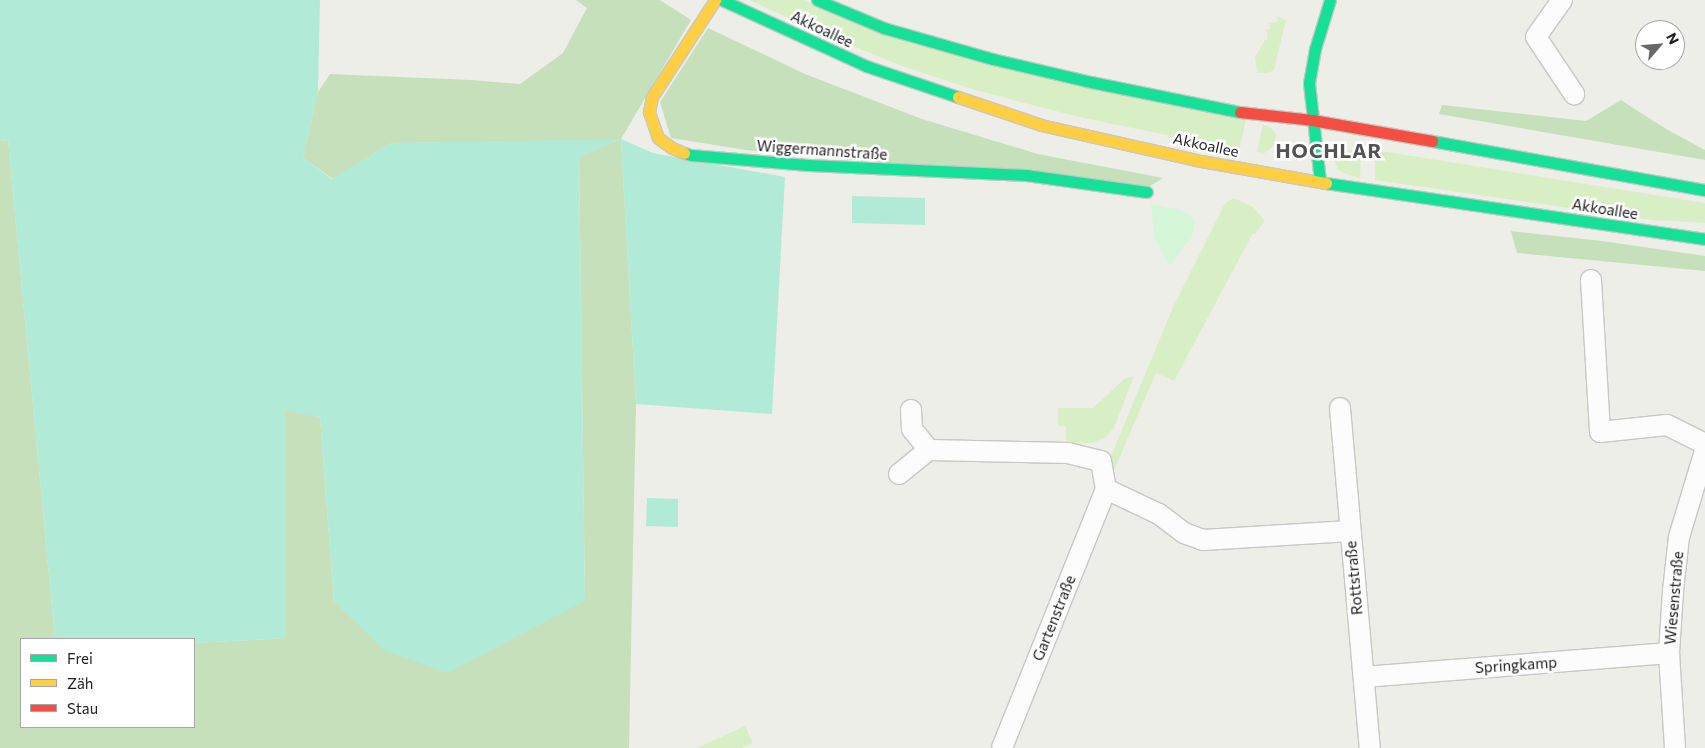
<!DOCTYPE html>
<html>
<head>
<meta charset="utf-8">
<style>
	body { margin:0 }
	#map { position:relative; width:1705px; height:748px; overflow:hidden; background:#eeeee9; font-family:Commissioner,sans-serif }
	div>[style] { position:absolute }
	.grass>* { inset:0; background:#d8efc6 }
	.forest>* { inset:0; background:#c6e0bc }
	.park>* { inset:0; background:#d5f6d8 }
	.pitch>* { inset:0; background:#b1ead6 }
	.roads { filter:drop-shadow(1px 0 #c7c7c5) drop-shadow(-1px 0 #c7c7c5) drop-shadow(0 1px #c7c7c5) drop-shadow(0 -1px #c7c7c5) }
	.street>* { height:20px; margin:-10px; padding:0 10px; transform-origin:10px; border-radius:10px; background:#fcfcfc }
	.fast>* { height:11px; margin:-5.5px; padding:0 5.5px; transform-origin:5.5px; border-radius:5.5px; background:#16e098 }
	.slow>* { height:11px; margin:-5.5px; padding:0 5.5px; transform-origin:5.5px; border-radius:5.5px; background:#ffcf43 }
	.jam>* { height:11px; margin:-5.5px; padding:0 5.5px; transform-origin:5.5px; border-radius:5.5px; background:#f24e42 }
	span { translate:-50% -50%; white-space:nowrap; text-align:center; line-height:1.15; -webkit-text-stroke:5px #fff; paint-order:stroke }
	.street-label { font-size:15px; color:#202020 }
	.district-label { font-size:20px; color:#535353; font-weight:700; letter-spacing:1px }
	.legend { position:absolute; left:20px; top:638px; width:175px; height:90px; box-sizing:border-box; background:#fff; border:1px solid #a6a6a6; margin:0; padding:6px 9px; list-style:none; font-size:15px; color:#202020 }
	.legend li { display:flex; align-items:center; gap:10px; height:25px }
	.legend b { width:25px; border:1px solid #a6a6a6 }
	.north { position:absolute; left:1635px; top:20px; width:50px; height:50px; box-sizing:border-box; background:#fff; border:1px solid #a6a6a6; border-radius:50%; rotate:63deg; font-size:14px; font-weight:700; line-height:20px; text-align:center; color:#202020 }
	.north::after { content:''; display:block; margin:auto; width:18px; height:22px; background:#686866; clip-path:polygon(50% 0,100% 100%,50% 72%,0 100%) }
</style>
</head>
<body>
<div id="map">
	<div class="grass">
		<i style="clip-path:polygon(749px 0,803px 0,848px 20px,1246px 120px,1239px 150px,1079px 117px,975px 90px,902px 66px,824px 34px)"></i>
		<i style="clip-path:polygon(1277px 16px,1286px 20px,1274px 70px,1268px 73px,1257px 73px,1255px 57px,1265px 40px,1268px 39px,1266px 29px,1270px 29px,1269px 23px,1278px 22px)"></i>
		<i style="clip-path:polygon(1263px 124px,1272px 129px,1276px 134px,1274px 145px,1265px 153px,1257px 152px)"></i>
		<i style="clip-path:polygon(1361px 149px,1360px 178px,1343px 173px,1337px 168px,1335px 161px,1338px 155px,1349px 150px)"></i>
		<i style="clip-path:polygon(1375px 150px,1705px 203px,1705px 223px,1652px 220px,1375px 180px)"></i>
		<i style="clip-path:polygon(1234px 198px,1253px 207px,1265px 221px,1255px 234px,1253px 233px,1174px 381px,1156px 373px,1111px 477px,1109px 464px,1111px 456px,1174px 305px,1222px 209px,1226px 202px)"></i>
		<i style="clip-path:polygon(1134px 376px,1114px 428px,1106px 437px,1092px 443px,1066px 443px,1066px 427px,1058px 426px,1058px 408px,1093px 408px,1124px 379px)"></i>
		<i style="clip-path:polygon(745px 726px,753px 743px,742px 748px,697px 748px)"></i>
	</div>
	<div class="forest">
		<i style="clip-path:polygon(576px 0,660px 0,691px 20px,621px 139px,636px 404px,629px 748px,0 748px,0 141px,8px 140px,55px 639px,21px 639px,21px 727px,194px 727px,194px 643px,286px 638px,285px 410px,320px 417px,334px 602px,585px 601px,579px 156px,619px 140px,391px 143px,333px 179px,303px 158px,318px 92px,330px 74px,471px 80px,520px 84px,563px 53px,587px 8px)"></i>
		<i style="clip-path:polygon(708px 28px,805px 74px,922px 119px,1038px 154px,1163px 178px,1147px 188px,746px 150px,671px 138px,660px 102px)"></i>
		<i style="clip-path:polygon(1621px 100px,1666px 129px,1705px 150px,1705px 160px,1439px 114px,1442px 105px,1586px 121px)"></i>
		<i style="clip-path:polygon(1511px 231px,1602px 241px,1705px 256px,1705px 271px,1517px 253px)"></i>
	</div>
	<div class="park">
		<i style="clip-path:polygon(1151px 204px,1180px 210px,1191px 216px,1195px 223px,1192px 237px,1170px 266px,1154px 237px)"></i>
	</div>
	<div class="pitch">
		<i style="clip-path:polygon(0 0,320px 0,318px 92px,303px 158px,332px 179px,391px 143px,621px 139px,653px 153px,785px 177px,772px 414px,636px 404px,621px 139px,579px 157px,585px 601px,447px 673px,384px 650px,334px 602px,320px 417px,286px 411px,286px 638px,194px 643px,194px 639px,55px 639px,8px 140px,0 141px)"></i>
		<i style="clip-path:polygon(852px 196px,925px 198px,925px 225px,852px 223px)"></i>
		<i style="clip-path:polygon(647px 498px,678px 499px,678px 527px,646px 526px)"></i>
	</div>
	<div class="roads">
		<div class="street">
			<i style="left:1562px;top:0;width:45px;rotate:125.1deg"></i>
			<i style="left:1536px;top:37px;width:69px;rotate:56.3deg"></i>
			<i style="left:1591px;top:280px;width:152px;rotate:86.6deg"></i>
			<i style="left:1600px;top:432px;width:67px;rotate:-6deg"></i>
			<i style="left:1667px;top:425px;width:42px;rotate:26.6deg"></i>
			<i style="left:1340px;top:408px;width:341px;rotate:85deg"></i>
			<i style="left:911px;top:410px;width:19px;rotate:87deg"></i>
			<i style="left:912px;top:429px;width:27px;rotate:51deg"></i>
			<i style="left:929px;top:450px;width:139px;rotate:1.2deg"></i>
			<i style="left:1068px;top:453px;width:34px;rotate:14deg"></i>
			<i style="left:1101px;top:461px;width:28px;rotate:80deg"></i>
			<i style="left:1106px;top:489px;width:279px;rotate:111.9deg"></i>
			<i style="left:899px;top:474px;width:38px;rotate:-39deg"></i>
			<i style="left:1106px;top:489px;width:59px;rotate:25.3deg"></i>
			<i style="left:1159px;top:514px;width:31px;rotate:37deg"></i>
			<i style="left:1184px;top:533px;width:20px;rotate:20deg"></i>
			<i style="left:1203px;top:540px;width:147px;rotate:-3.5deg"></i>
			<i style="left:1364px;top:677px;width:306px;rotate:-4.5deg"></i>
			<i style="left:1675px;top:748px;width:95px;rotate:-93.6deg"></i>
			<i style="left:1669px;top:653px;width:62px;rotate:-86.3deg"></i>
			<i style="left:1673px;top:591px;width:54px;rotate:-83.7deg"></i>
			<i style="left:1679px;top:537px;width:90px;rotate:-73.2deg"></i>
		</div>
		<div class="fast">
			<i style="left:722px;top:0;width:158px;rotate:24.6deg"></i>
			<i style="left:866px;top:66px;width:97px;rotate:18.6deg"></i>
			<i style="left:817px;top:0;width:73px;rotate:22.7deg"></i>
			<i style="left:884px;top:28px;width:113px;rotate:15.9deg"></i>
			<i style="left:993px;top:59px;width:101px;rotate:13.2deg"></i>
			<i style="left:1091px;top:82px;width:152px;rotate:11.4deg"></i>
			<i style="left:1432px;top:141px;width:277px;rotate:10.2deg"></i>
			<i style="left:684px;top:153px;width:7px;rotate:16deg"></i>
			<i style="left:691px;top:155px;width:117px;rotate:4.9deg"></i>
			<i style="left:808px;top:165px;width:218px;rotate:2.6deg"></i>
			<i style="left:1026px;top:175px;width:122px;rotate:8deg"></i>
			<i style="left:1320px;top:181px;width:99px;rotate:-96.4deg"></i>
			<i style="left:1309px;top:83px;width:35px;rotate:-80deg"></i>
			<i style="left:1315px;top:49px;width:51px;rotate:-73deg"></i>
			<i style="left:1326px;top:183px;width:383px;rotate:8.4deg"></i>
		</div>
		<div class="slow">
			<i style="left:958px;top:97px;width:88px;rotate:18.6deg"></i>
			<i style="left:1041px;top:125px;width:164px;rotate:12.7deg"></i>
			<i style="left:1201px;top:161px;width:127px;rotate:10deg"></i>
			<i style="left:684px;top:153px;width:13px;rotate:-157deg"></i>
			<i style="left:672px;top:148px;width:17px;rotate:-144deg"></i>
			<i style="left:658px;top:138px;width:28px;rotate:-109deg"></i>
			<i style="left:649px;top:112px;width:15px;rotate:-79deg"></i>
			<i style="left:652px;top:97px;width:116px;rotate:-57deg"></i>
		</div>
		<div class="jam">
			<i style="left:1240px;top:112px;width:72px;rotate:6.3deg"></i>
			<i style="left:1312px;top:120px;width:122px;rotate:9.9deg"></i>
		</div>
	</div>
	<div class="street-label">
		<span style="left:822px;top:29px;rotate:25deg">Akkoallee</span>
		<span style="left:1206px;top:145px;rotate:12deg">Akkoallee</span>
		<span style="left:822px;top:150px;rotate:4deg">Wiggermannstraße</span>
		<span style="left:1605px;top:209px;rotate:9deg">Akkoallee</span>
		<span style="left:1354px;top:578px;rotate:-95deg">Rottstraße</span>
		<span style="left:1674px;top:598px;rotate:-85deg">Wiesenstraße</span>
		<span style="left:1054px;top:618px;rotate:-68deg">Gartenstraße</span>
		<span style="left:1516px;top:665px;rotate:-4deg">Springkamp</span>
	</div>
	<div class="district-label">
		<span style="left:1329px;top:150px">HOCHLAR</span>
	</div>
	<ul class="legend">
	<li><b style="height:6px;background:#16e098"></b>Frei</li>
	<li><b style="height:6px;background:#ffcf43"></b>Zäh</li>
	<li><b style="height:6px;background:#f24e42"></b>Stau</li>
	</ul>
	<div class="north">N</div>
</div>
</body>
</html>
